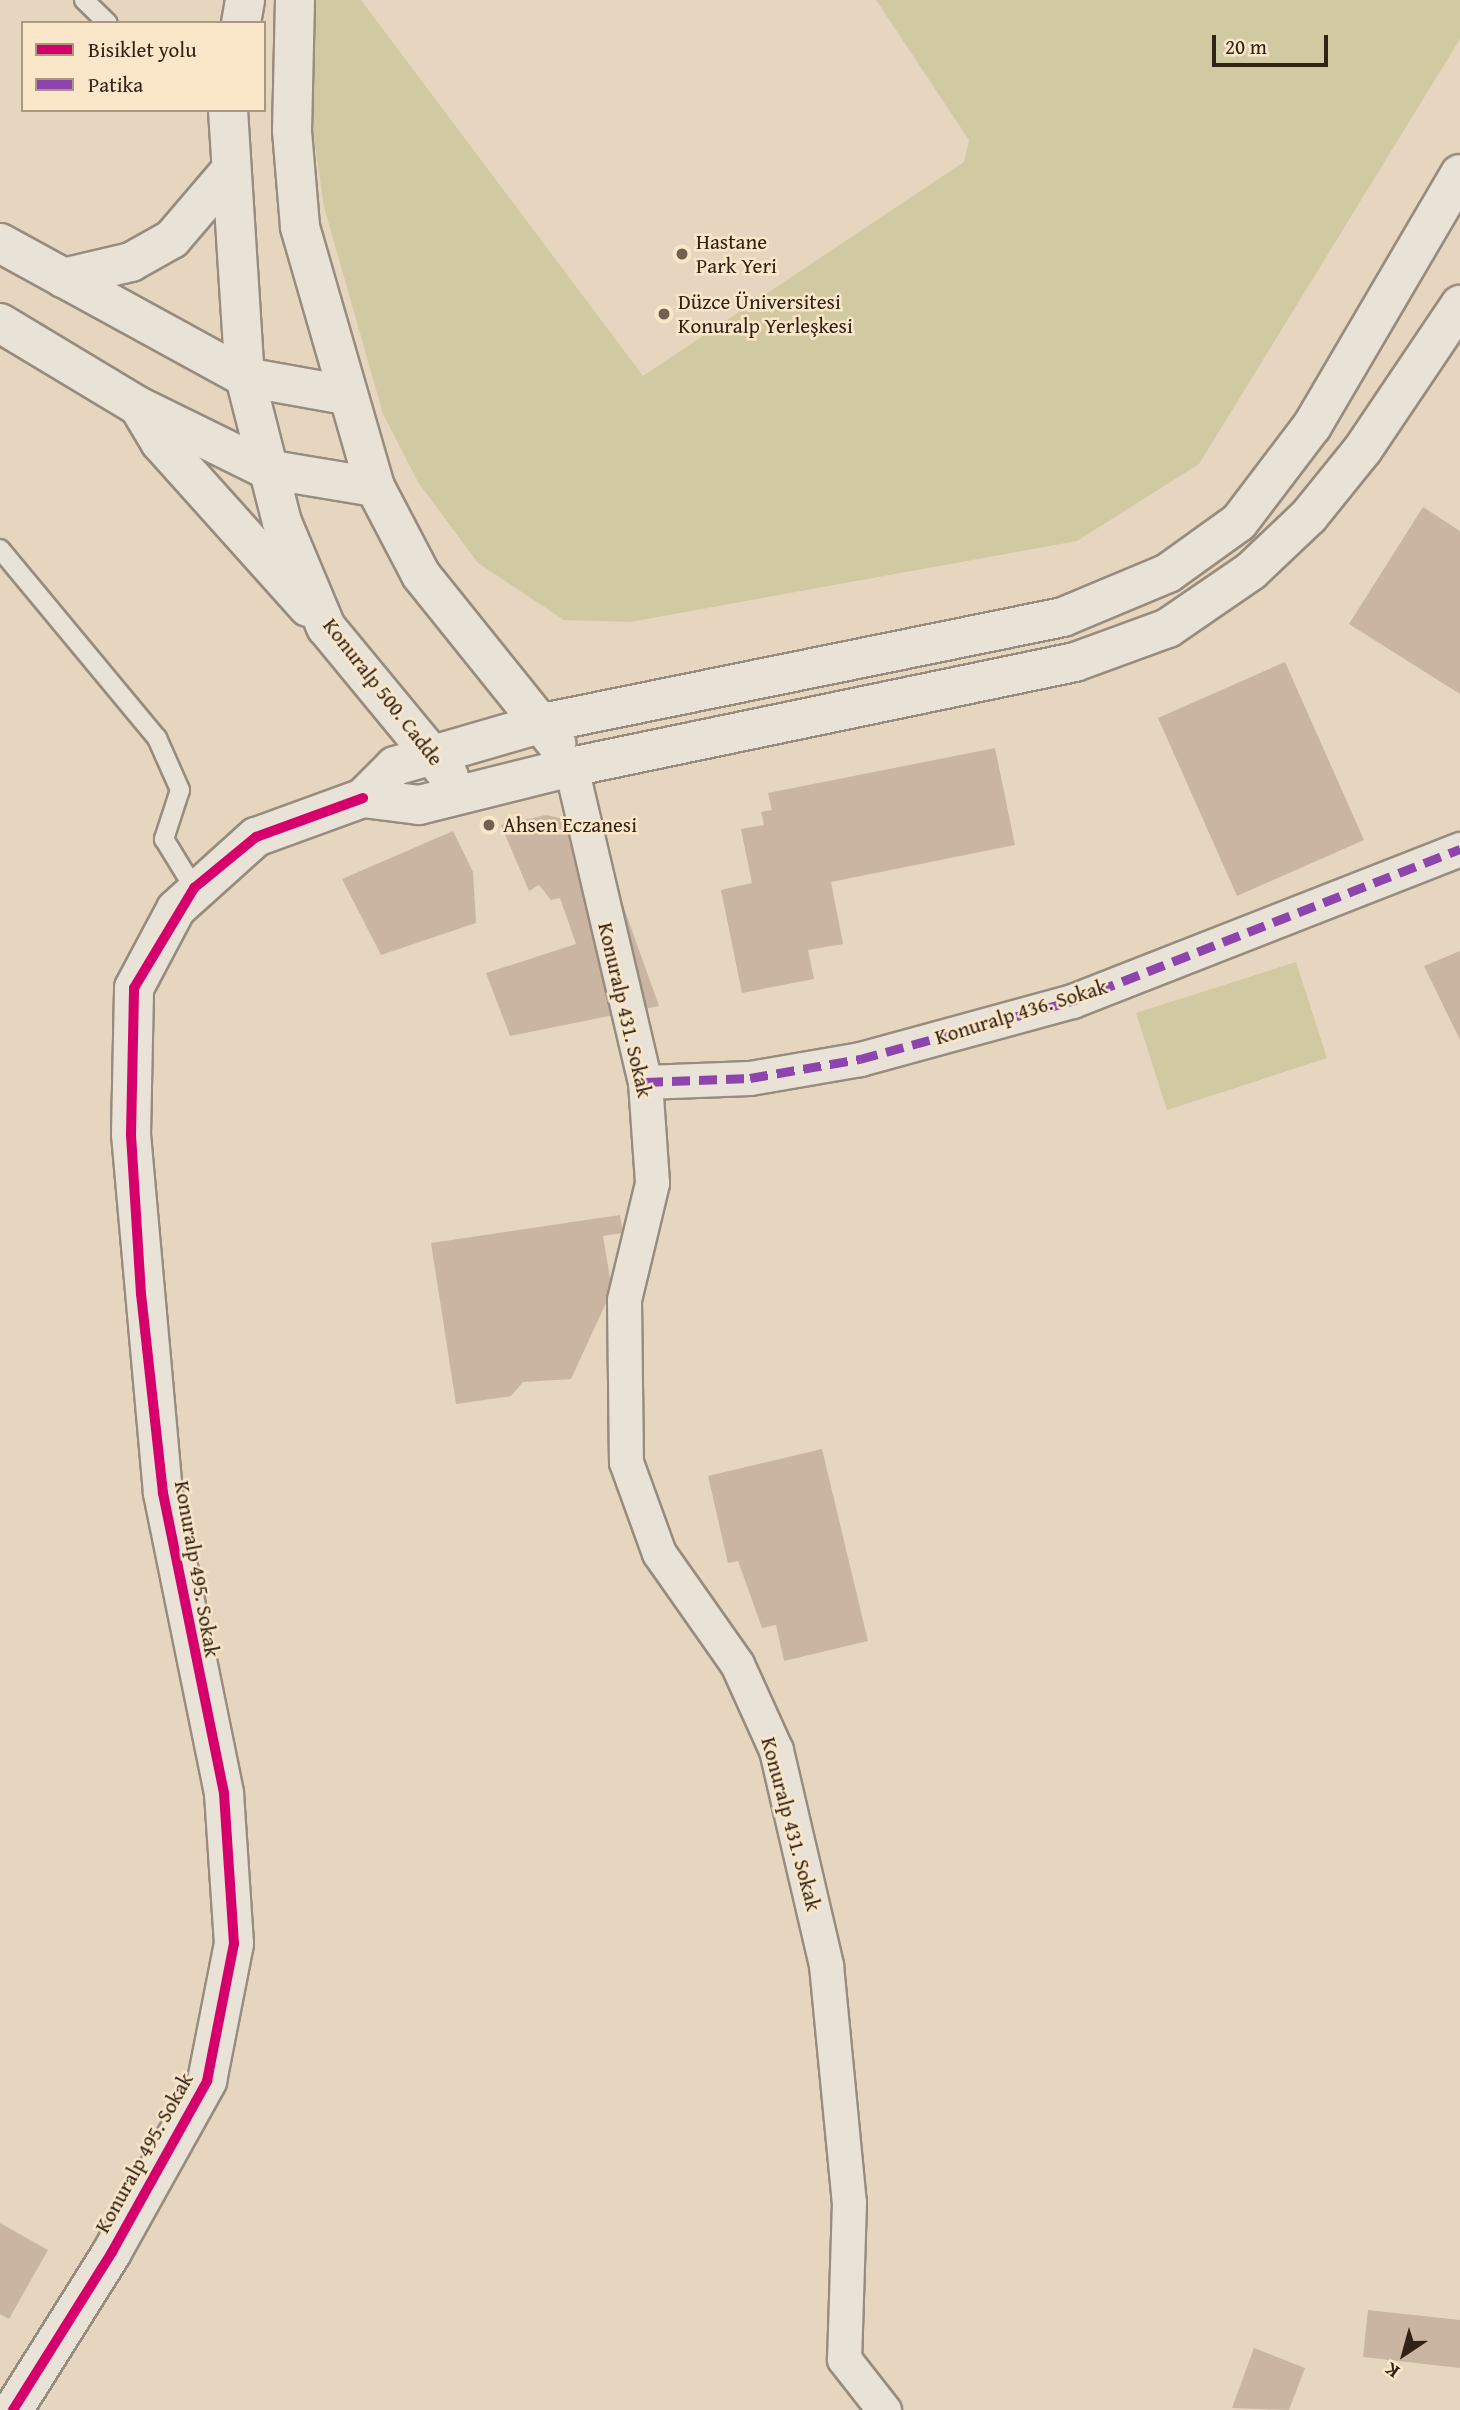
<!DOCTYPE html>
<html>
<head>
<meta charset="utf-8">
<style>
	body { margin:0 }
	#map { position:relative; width:1460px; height:2410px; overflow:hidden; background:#e6d6bf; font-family:"Gentium Book Plus",serif }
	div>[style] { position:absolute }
	.green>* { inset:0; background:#d1c9a1 }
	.building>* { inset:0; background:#cab5a3 }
	.roads { filter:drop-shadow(2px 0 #978c7e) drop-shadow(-2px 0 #978c7e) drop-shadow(0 2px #978c7e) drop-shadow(0 -2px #978c7e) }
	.lane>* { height:18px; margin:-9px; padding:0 9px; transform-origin:9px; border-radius:9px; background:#e9e2d6 }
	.street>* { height:33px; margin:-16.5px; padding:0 16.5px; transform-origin:16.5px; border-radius:16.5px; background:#e9e2d6 }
	.secondary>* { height:38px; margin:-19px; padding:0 19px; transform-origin:19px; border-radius:19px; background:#e9e2d6 }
	.quiet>* { height:9px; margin-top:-4.5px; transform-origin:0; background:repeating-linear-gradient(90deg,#8e44ad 0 18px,transparent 0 27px) }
	.cycleway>* { height:10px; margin:-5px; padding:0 5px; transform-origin:5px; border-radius:5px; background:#d6006c }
	.dots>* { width:19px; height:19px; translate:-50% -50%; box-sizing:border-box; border:4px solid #fae7ca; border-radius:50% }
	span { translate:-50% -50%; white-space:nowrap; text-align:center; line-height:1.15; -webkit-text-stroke:5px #fae7ca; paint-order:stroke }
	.poi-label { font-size:21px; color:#312216 }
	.left { translate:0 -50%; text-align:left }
	.street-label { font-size:21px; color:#312216 }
	.legend { position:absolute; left:21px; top:21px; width:245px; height:91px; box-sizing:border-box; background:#fae7ca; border:2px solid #aa9882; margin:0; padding:9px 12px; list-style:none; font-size:21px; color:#312216 }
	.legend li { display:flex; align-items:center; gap:14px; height:35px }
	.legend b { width:35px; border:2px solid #aa9882 }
	.north { position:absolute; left:1369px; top:2319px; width:70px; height:70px; -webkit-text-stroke:5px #fae7ca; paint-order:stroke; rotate:216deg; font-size:19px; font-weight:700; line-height:28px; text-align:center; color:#312216 }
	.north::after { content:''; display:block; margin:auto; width:24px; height:32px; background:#312216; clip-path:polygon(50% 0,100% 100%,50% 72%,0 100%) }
	.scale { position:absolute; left:1212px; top:35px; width:116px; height:32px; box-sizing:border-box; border:4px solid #312216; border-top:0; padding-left:9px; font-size:21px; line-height:24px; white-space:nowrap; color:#312216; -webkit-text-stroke:5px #fae7ca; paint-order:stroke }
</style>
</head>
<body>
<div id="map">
	<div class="green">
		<i style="clip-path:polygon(315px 0,361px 0,643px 376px,964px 162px,969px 140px,876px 0,1460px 0,1460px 39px,1199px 464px,1077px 541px,630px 622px,564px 620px,478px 563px,418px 482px,383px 414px,324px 207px,307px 90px)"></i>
		<i style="clip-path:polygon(1296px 962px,1327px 1058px,1167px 1110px,1136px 1013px)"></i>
	</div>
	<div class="building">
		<i style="clip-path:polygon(1423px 507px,1460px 531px,1460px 694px,1349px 624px)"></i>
		<i style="clip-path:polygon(1285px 662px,1364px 840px,1237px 896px,1158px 718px)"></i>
		<i style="clip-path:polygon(995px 748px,1015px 845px,831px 882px,843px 944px,808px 950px,814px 979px,742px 993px,721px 890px,752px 883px,741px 829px,764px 825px,761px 812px,772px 810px,768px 793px)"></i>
		<i style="clip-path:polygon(546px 815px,564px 819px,603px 849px,659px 1006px,510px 1036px,486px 973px,576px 944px,560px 898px,551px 900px,539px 885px,529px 891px,501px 825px)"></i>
		<i style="clip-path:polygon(453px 831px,473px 872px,476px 923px,381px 955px,342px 879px)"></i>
		<i style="clip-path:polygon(1460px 951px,1460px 1040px,1424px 966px)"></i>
		<i style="clip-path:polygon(620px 1215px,623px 1233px,603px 1236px,612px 1290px,571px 1379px,523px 1382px,511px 1396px,456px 1404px,431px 1243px)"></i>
		<i style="clip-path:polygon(822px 1449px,868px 1641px,784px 1661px,776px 1625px,762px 1628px,738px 1561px,728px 1563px,708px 1476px)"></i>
		<i style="clip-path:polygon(0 2223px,48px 2250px,9px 2319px,0 2314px)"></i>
		<i style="clip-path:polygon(1368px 2310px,1460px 2320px,1460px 2368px,1363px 2357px)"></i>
		<i style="clip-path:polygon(1254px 2348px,1305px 2368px,1289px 2410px,1232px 2408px)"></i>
	</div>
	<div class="roads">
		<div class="lane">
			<i style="left:84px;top:0;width:33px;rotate:44deg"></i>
			<i style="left:0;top:549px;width:246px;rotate:50.3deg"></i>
			<i style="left:157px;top:738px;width:57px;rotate:66.1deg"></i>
			<i style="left:180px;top:790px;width:52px;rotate:108.1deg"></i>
			<i style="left:164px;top:839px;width:57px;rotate:58.5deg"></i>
		</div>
		<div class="street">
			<i style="left:571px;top:767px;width:324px;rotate:76.8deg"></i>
			<i style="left:645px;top:1082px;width:101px;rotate:86deg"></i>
			<i style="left:652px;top:1183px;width:120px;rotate:103.5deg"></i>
			<i style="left:624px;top:1300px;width:162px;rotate:89.3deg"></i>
			<i style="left:626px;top:1462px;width:97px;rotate:70.1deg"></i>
			<i style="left:659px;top:1553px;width:136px;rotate:54.9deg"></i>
			<i style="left:737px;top:1664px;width:94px;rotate:65.6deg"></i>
			<i style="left:776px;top:1750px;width:221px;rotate:76.9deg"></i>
			<i style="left:826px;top:1965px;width:238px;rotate:84.5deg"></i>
			<i style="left:849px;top:2202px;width:157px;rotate:91.8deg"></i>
			<i style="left:844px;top:2359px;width:65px;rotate:51.9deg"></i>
			<i style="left:645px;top:1082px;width:105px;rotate:-2.2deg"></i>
			<i style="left:750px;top:1078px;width:112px;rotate:-9.8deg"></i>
			<i style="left:860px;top:1059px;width:220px;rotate:-15.3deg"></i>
			<i style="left:1072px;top:1001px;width:417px;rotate:-21.4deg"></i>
		</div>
		<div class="secondary">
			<i style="left:295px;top:0;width:131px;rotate:91.3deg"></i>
			<i style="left:292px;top:131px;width:96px;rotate:85.2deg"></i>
			<i style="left:300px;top:227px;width:271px;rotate:73.9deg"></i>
			<i style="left:375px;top:487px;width:99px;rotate:62.4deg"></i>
			<i style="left:421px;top:575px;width:216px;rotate:51.2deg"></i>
			<i style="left:241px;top:23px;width:23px;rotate:-80deg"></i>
			<i style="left:228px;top:110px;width:268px;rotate:86.4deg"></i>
			<i style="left:245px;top:377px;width:150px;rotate:75.7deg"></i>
			<i style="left:282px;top:522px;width:114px;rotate:67.3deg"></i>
			<i style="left:326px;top:627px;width:193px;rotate:50.5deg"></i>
			<i style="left:0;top:243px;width:279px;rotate:28.7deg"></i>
			<i style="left:245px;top:377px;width:102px;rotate:10.2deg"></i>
			<i style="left:63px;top:278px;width:70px;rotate:-13.2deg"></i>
			<i style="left:131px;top:262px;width:47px;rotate:-29.3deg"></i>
			<i style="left:172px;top:239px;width:89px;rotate:-49.5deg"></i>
			<i style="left:0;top:323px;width:161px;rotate:31deg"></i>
			<i style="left:138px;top:406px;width:143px;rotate:26.2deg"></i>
			<i style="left:266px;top:469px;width:110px;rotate:9.4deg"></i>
			<i style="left:139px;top:407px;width:41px;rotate:59deg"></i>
			<i style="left:160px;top:442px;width:222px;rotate:48.1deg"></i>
			<i style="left:363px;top:798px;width:56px;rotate:7.1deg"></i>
			<i style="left:419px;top:805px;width:157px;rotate:-14deg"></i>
			<i style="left:571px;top:767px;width:515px;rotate:-11.77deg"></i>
			<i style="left:1075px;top:662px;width:99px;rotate:-20.1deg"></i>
			<i style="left:1168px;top:628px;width:101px;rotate:-34.5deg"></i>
			<i style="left:1251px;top:571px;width:80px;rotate:-43.5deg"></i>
			<i style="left:1309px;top:516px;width:86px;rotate:-51.1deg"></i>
			<i style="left:1363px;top:449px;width:174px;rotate:-56deg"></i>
			<i style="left:13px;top:2410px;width:186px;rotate:-57.9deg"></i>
			<i style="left:112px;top:2252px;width:196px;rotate:-60.9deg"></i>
			<i style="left:207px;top:2081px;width:140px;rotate:-78.9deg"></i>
			<i style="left:234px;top:1944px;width:151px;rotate:-93.8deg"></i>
			<i style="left:224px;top:1793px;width:306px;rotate:-101.5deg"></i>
			<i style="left:163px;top:1493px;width:360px;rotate:-95.1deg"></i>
			<i style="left:131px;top:1134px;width:146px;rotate:-88.8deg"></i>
			<i style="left:134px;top:988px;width:89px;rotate:-62deg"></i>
			<i style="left:176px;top:909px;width:108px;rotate:-42deg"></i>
			<i style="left:256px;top:837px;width:114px;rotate:-20deg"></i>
			<i style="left:363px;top:798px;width:45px;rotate:-45deg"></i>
			<i style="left:395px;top:766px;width:154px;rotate:-16.2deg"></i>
			<i style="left:543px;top:723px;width:531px;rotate:-11.52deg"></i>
			<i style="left:1063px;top:617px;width:114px;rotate:-22.7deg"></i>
			<i style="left:1168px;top:573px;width:87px;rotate:-35.7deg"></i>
			<i style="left:1239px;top:522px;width:121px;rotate:-52.8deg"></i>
			<i style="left:1312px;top:426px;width:292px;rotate:-59.6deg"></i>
		</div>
	</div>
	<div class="quiet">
		<i style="left:645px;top:1082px;width:105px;rotate:-2.2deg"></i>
		<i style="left:750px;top:1078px;width:112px;rotate:-9.8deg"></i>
		<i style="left:860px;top:1059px;width:220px;rotate:-15.3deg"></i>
		<i style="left:1072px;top:1001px;width:417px;rotate:-21.4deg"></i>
	</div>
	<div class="cycleway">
		<i style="left:13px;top:2410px;width:186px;rotate:-57.9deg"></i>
		<i style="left:112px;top:2252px;width:196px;rotate:-60.9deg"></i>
		<i style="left:207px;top:2081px;width:140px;rotate:-78.9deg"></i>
		<i style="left:234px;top:1944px;width:151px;rotate:-93.8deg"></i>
		<i style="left:224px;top:1793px;width:306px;rotate:-101.5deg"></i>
		<i style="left:163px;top:1493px;width:200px;rotate:-96.3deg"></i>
		<i style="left:141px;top:1294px;width:160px;rotate:-93.6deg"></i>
		<i style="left:131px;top:1134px;width:146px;rotate:-88.8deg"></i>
		<i style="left:134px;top:988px;width:117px;rotate:-59deg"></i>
		<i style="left:194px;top:888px;width:80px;rotate:-39.4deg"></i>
		<i style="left:256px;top:837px;width:114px;rotate:-20deg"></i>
	</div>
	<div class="dots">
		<i style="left:682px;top:254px;background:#706151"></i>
		<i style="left:664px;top:314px;background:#706151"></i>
		<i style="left:489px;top:825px;background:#706151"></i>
	</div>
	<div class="poi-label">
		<span class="left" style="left:696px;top:254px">Hastane<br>Park Yeri</span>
		<span class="left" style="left:678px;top:314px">Düzce Üniversitesi<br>Konuralp Yerleşkesi</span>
		<span class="left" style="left:503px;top:825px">Ahsen Eczanesi</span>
	</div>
	<div class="street-label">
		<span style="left:383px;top:692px;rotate:52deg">Konuralp 500. Cadde</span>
		<span style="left:625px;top:1010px;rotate:77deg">Konuralp 431. Sokak</span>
		<span style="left:1021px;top:1012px;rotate:-17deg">Konuralp 436. Sokak</span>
		<span style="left:197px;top:1569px;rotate:80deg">Konuralp 495. Sokak</span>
		<span style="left:791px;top:1824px;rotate:75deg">Konuralp 431. Sokak</span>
		<span style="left:144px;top:2153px;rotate:-61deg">Konuralp 495. Sokak</span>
	</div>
	<ul class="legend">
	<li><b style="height:9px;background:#d6006c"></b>Bisiklet yolu</li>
	<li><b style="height:9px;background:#8e44ad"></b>Patika</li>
	</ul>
	<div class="north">K</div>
	<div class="scale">20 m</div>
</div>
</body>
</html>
